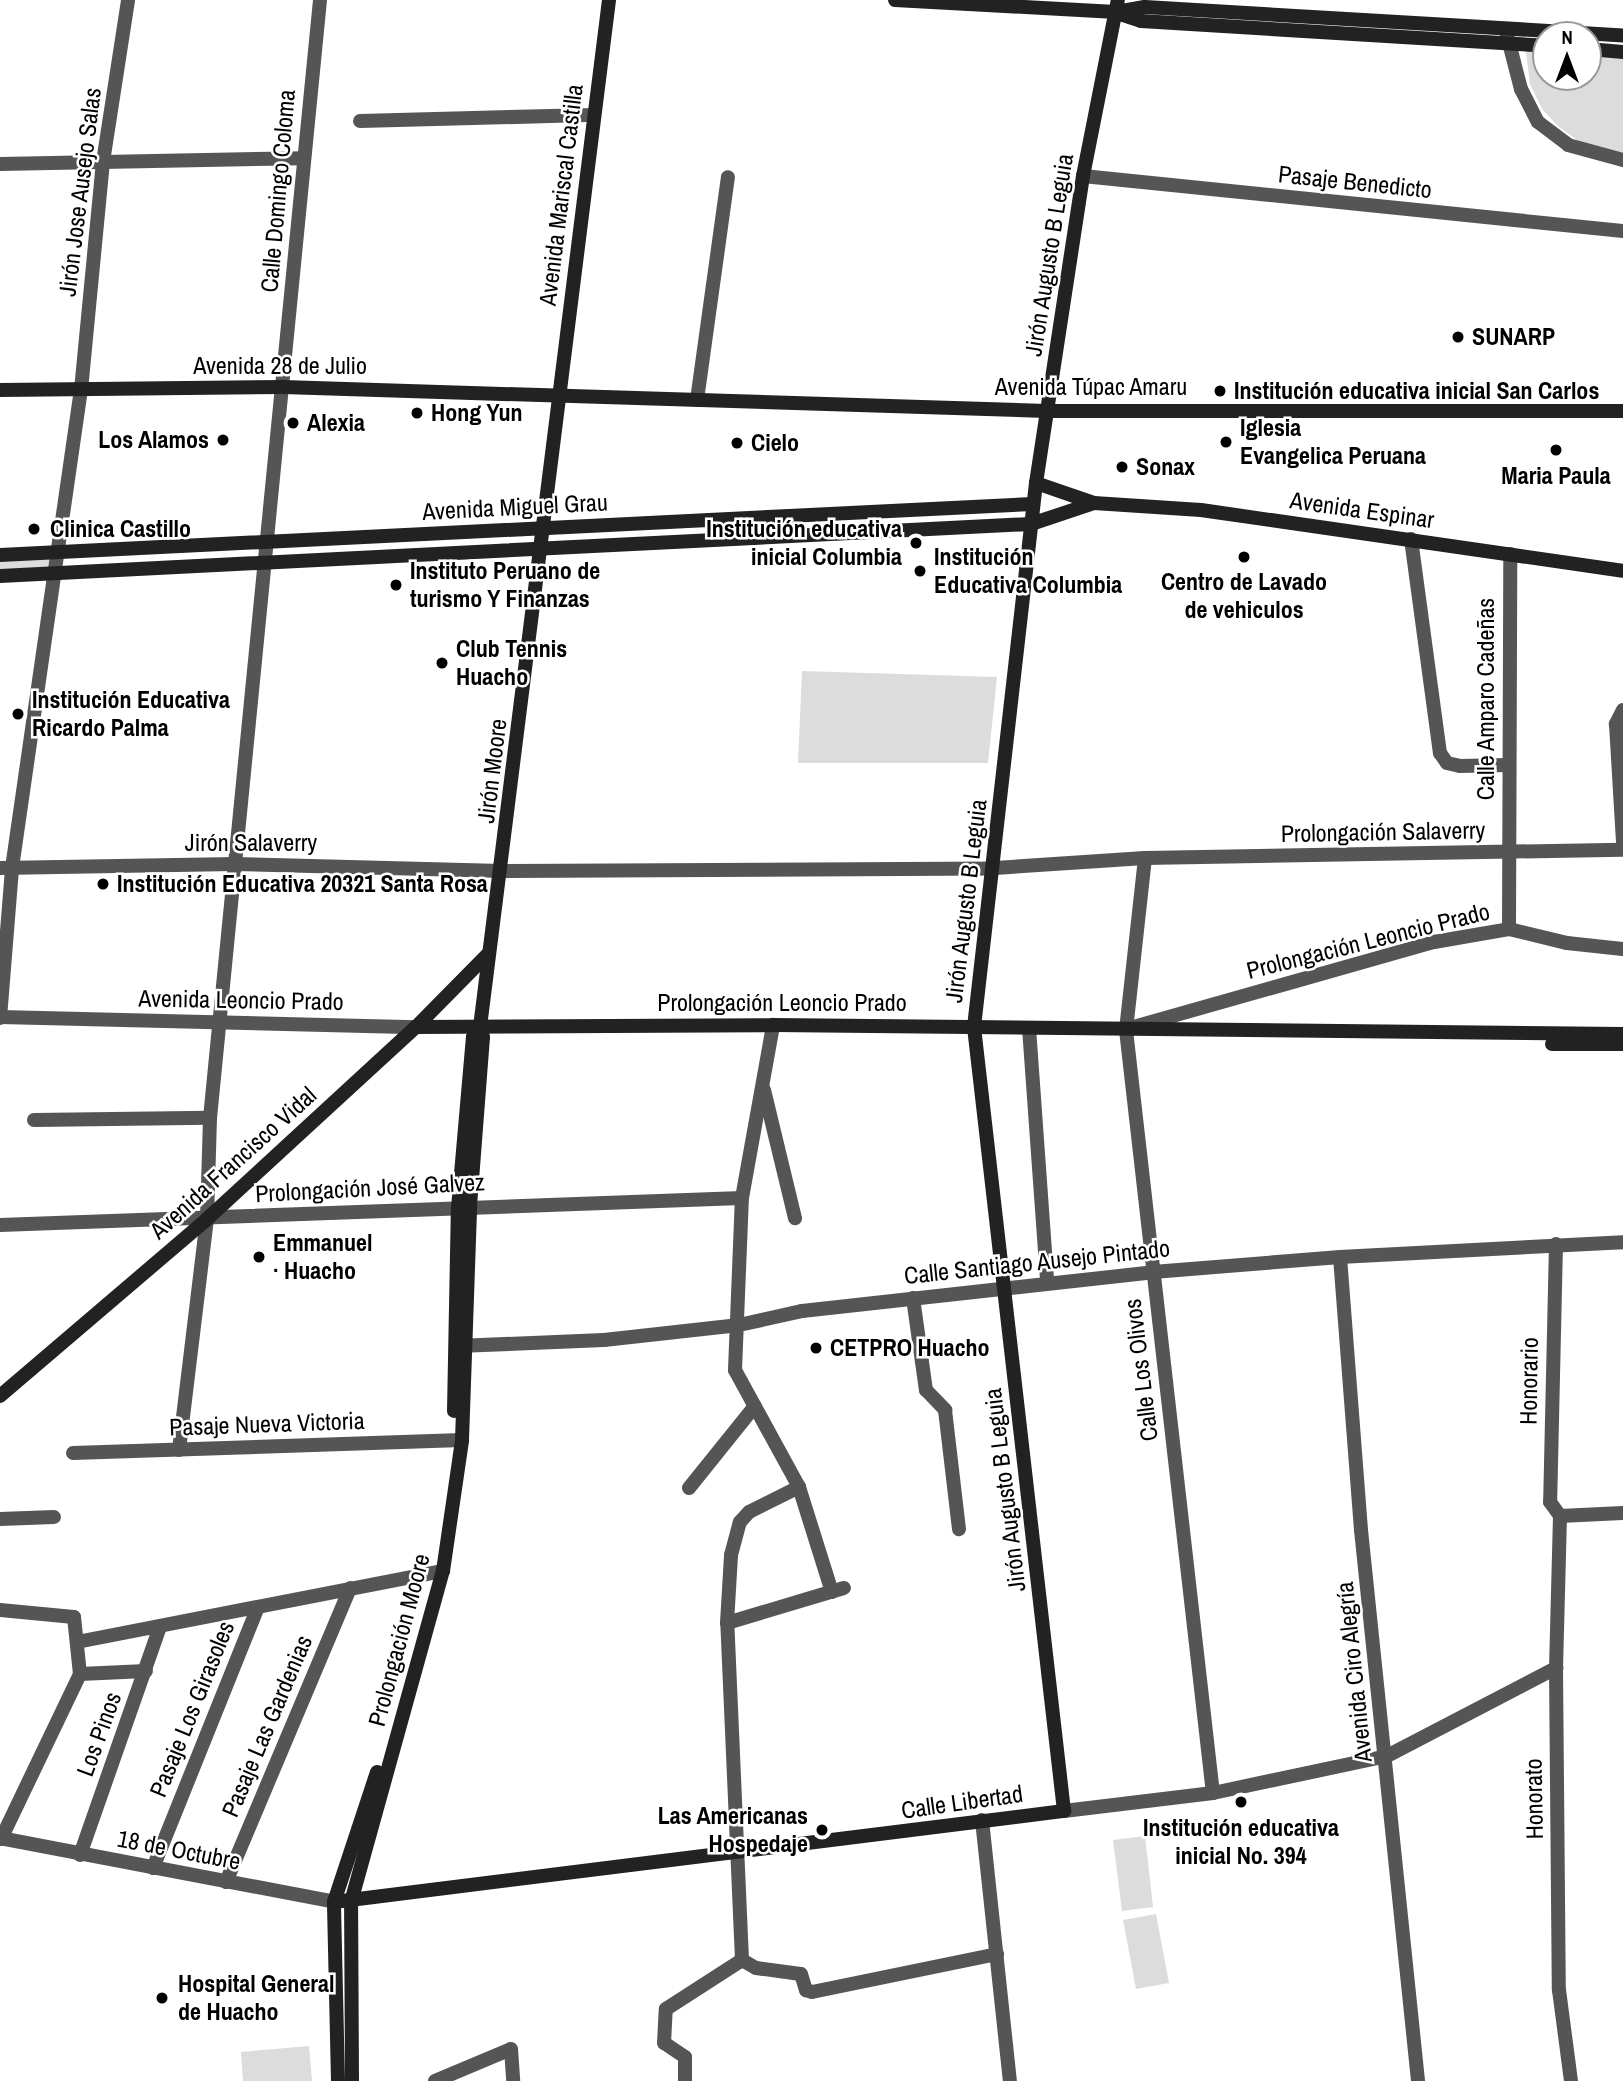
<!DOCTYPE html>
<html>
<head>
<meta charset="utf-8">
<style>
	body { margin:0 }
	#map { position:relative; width:1623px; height:2081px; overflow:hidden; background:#fff; font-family:"Archivo Narrow",sans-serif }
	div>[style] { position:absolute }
	.green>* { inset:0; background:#dcdcdc }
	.street>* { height:14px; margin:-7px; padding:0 7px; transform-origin:7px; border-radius:7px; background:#555 }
	.secondary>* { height:14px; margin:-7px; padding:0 7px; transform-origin:7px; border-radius:7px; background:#222 }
	.dots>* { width:19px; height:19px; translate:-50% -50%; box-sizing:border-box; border:4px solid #fff; border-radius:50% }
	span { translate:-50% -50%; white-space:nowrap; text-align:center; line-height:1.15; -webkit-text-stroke:5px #fff; paint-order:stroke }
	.street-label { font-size:24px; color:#000 }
	.poi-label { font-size:24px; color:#000; font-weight:700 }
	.left { translate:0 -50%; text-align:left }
	.right { translate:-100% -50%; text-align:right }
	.north { position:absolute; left:1532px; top:21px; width:70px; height:70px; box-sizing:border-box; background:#fff; border:2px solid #999; border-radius:50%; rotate:0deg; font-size:19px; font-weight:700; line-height:28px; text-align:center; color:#000 }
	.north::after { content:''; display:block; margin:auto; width:24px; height:32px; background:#000; clip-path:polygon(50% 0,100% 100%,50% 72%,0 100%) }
</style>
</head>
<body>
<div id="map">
	<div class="green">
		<i style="clip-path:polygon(1526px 52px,1546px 53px,1546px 77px,1588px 77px,1588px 57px,1623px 59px,1623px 153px,1580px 142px,1559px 127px,1542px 109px,1530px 84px)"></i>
		<i style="clip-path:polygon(50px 556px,49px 571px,0 573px,0 559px)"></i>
		<i style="clip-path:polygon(802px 671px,997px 677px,988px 763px,798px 763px)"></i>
		<i style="clip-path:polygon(1145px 1836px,1153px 1907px,1122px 1911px,1113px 1840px)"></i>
		<i style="clip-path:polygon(1156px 1914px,1169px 1983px,1136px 1989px,1123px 1920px)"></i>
		<i style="clip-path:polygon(309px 2046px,312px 2081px,243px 2081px,241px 2052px)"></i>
	</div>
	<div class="street">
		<i style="left:1507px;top:35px;width:56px;rotate:75.5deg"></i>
		<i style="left:1521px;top:89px;width:37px;rotate:63deg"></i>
		<i style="left:1538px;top:122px;width:38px;rotate:37deg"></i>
		<i style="left:1568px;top:145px;width:57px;rotate:15.3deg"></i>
		<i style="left:360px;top:121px;width:234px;rotate:-1.5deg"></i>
		<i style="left:0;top:164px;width:304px;rotate:-1.1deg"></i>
		<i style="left:1083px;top:176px;width:543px;rotate:5.82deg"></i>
		<i style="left:697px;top:400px;width:225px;rotate:-82.1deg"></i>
		<i style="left:1411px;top:539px;width:216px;rotate:82.3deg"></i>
		<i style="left:1440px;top:753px;width:12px;rotate:55deg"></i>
		<i style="left:1447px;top:763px;width:13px;rotate:13deg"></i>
		<i style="left:1460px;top:766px;width:47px;rotate:-1.2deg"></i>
		<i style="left:1623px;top:710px;width:16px;rotate:117deg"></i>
		<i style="left:1616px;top:724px;width:119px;rotate:86.6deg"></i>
		<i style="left:1145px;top:858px;width:173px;rotate:96.3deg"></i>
		<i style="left:1126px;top:1030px;width:768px;rotate:83.5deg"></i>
		<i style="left:0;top:868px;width:235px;rotate:-1deg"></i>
		<i style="left:235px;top:864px;width:267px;rotate:1.5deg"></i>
		<i style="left:502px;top:871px;width:493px;rotate:-0.3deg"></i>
		<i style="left:995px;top:868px;width:150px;rotate:-3.8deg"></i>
		<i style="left:1145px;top:858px;width:478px;rotate:-1deg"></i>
		<i style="left:1509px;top:929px;width:375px;rotate:-89.8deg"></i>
		<i style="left:0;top:1017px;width:416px;rotate:1.4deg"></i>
		<i style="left:0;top:1018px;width:150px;rotate:-85.4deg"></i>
		<i style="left:12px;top:868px;width:483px;rotate:-81.8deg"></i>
		<i style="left:81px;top:390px;width:229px;rotate:-84.5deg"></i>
		<i style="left:103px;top:162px;width:164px;rotate:-81.2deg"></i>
		<i style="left:1137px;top:1026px;width:309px;rotate:-15.8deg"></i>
		<i style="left:1434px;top:942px;width:76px;rotate:-9.8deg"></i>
		<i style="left:1509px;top:929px;width:60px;rotate:13.6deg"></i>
		<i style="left:1567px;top:943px;width:56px;rotate:6.1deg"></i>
		<i style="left:1029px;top:1028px;width:255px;rotate:85.9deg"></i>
		<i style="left:764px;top:1090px;width:132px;rotate:76.4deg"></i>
		<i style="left:34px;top:1120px;width:176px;rotate:-0.7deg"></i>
		<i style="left:0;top:1225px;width:742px;rotate:-2.08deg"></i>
		<i style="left:1556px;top:1244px;width:258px;rotate:91.3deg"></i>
		<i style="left:1550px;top:1502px;width:17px;rotate:54deg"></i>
		<i style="left:1340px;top:1257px;width:274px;rotate:85.6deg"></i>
		<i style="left:1361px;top:1530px;width:554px;rotate:84.09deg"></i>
		<i style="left:913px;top:1298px;width:93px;rotate:82deg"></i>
		<i style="left:926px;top:1390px;width:28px;rotate:46deg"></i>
		<i style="left:945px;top:1410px;width:120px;rotate:83.3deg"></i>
		<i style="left:457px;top:1346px;width:147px;rotate:-2.3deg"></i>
		<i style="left:604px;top:1340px;width:136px;rotate:-6.3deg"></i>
		<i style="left:739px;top:1325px;width:65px;rotate:-12.5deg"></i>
		<i style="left:802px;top:1311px;width:353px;rotate:-6.3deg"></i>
		<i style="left:1153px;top:1272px;width:188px;rotate:-4.6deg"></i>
		<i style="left:1340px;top:1257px;width:283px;rotate:-3deg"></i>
		<i style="left:179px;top:1450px;width:233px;rotate:-83.1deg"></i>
		<i style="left:207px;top:1219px;width:101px;rotate:-88.3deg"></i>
		<i style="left:210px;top:1118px;width:1123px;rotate:-84.38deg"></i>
		<i style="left:73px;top:1453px;width:389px;rotate:-1.9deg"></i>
		<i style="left:799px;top:1487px;width:110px;rotate:72.6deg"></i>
		<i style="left:689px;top:1488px;width:105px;rotate:-51.2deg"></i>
		<i style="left:1560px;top:1516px;width:152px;rotate:91.5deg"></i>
		<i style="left:1556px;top:1668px;width:322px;rotate:89.5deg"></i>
		<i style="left:1559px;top:1990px;width:92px;rotate:82.5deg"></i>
		<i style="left:1560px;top:1516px;width:63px;rotate:-2.7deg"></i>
		<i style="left:0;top:1519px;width:54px;rotate:-2.1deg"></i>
		<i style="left:0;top:1610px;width:74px;rotate:5.4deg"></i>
		<i style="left:74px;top:1617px;width:57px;rotate:84deg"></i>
		<i style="left:727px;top:1623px;width:122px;rotate:-16.7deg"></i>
		<i style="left:77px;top:1642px;width:373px;rotate:-11deg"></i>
		<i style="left:1064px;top:1811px;width:150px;rotate:-6.9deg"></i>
		<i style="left:1213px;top:1793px;width:178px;rotate:-12deg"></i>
		<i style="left:1387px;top:1756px;width:191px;rotate:-27.5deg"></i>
		<i style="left:982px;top:1820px;width:262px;rotate:83.9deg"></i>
		<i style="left:0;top:1838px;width:340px;rotate:10.8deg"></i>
		<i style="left:1px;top:1839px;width:183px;rotate:-64.4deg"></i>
		<i style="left:80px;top:1674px;width:66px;rotate:-2.6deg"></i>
		<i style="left:80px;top:1855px;width:242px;rotate:-70.7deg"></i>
		<i style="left:153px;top:1868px;width:281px;rotate:-68.1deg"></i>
		<i style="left:226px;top:1882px;width:319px;rotate:-67.1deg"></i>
		<i style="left:742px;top:1960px;width:337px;rotate:-92.5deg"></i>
		<i style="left:727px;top:1623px;width:68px;rotate:-86.6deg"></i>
		<i style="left:731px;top:1555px;width:34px;rotate:-75deg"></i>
		<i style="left:740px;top:1522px;width:13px;rotate:-48deg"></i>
		<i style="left:749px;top:1512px;width:56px;rotate:-26.6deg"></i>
		<i style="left:799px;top:1487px;width:133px;rotate:-118.7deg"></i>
		<i style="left:735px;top:1370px;width:172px;rotate:-87.7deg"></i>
		<i style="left:742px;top:1198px;width:176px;rotate:-79.8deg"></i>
		<i style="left:742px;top:1960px;width:16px;rotate:30deg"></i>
		<i style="left:756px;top:1968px;width:45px;rotate:7.6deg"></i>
		<i style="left:801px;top:1974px;width:17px;rotate:73deg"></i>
		<i style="left:806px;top:1990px;width:6px;rotate:18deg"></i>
		<i style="left:812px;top:1992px;width:189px;rotate:-11.6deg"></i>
		<i style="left:435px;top:2081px;width:82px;rotate:-22.8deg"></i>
		<i style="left:511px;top:2049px;width:32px;rotate:86deg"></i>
		<i style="left:685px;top:2081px;width:24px;rotate:-90deg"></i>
		<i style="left:685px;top:2057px;width:25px;rotate:-146deg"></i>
		<i style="left:664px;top:2043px;width:34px;rotate:-87deg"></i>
		<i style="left:666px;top:2009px;width:90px;rotate:-32.8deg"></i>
	</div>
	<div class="secondary">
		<i style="left:895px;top:0;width:221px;rotate:3.1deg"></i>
		<i style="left:1116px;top:12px;width:29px;rotate:-10deg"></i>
		<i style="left:1145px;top:7px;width:479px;rotate:3.4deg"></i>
		<i style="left:1117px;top:13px;width:25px;rotate:18deg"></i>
		<i style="left:1141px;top:21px;width:406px;rotate:3.5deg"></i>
		<i style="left:1588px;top:49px;width:35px;rotate:5deg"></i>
		<i style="left:0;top:390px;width:283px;rotate:-0.6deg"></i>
		<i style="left:283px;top:387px;width:764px;rotate:1.8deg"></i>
		<i style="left:1047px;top:411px;width:576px"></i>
		<i style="left:1036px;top:483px;width:61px;rotate:19deg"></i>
		<i style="left:1094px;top:503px;width:107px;rotate:3.7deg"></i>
		<i style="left:1201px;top:510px;width:426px;rotate:8.2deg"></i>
		<i style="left:0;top:555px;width:1034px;rotate:-2.83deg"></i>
		<i style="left:0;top:576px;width:1032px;rotate:-2.89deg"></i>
		<i style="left:1031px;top:524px;width:66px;rotate:-18.4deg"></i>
		<i style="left:416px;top:1027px;width:357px;rotate:-0.3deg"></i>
		<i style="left:773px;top:1025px;width:850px;rotate:0.61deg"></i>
		<i style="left:1552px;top:1044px;width:71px"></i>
		<i style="left:0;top:1396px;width:272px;rotate:-40.5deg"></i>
		<i style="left:207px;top:1219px;width:284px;rotate:-42.6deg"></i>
		<i style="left:416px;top:1027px;width:103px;rotate:-45.4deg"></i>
		<i style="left:454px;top:1411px;width:203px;rotate:-88.9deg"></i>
		<i style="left:458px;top:1208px;width:172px;rotate:-85deg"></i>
		<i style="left:473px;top:1037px;width:12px;rotate:-55deg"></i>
		<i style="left:334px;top:1902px;width:736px;rotate:-7.11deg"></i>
		<i style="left:1064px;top:1811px;width:789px;rotate:-96.55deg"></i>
		<i style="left:974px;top:1027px;width:548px;rotate:-83.5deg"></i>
		<i style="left:1036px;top:483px;width:311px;rotate:-81.3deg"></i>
		<i style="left:1083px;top:176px;width:179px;rotate:-78.8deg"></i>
		<i style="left:338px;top:2081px;width:179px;rotate:-91.3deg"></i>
		<i style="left:334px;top:1902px;width:137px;rotate:-71.7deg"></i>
		<i style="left:352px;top:2081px;width:179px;rotate:-90.3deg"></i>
		<i style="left:351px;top:1902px;width:344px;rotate:-74.5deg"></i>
		<i style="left:443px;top:1571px;width:132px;rotate:-81.7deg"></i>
		<i style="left:462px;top:1440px;width:234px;rotate:-88deg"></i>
		<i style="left:470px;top:1206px;width:169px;rotate:-85.6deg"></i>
		<i style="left:483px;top:1037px;width:10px;rotate:-107deg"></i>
		<i style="left:480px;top:1027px;width:1035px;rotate:-82.84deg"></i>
	</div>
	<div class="dots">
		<i style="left:1458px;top:337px;background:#000"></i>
		<i style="left:1220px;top:391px;background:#000"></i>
		<i style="left:417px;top:413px;background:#000"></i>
		<i style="left:293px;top:423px;background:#000"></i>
		<i style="left:223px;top:440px;background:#000"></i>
		<i style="left:1226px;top:442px;background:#000"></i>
		<i style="left:737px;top:443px;background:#000"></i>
		<i style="left:1556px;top:450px;background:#000"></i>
		<i style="left:1122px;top:467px;background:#000"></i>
		<i style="left:34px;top:529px;background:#000"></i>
		<i style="left:916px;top:543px;background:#000"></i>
		<i style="left:1244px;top:557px;background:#000"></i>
		<i style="left:920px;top:571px;background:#000"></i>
		<i style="left:396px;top:585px;background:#000"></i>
		<i style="left:442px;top:663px;background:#000"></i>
		<i style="left:18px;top:714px;background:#000"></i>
		<i style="left:103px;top:884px;background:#000"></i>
		<i style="left:259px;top:1257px;background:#000"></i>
		<i style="left:816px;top:1348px;background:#000"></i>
		<i style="left:1241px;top:1802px;background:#000"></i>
		<i style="left:822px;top:1830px;background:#000"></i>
		<i style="left:162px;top:1998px;background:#000"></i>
	</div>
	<div class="street-label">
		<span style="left:1355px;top:182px;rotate:6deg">Pasaje Benedicto</span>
		<span style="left:278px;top:191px;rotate:-85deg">Calle Domingo Coloma</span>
		<span style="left:80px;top:192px;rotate:-83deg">Jirón Jose Ausejo Salas</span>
		<span style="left:561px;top:195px;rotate:-83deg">Avenida Mariscal Castilla</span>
		<span style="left:1049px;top:255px;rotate:-81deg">Jirón Augusto B Leguia</span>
		<span style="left:280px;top:366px">Avenida 28 de Julio</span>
		<span style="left:1091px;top:387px">Avenida Túpac Amaru</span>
		<span style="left:515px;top:507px;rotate:-3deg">Avenida Miguel Grau</span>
		<span style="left:1362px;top:510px;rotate:8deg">Avenida Espinar</span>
		<span style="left:1486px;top:699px;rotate:-90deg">Calle Amparo Cadeñas</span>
		<span style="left:492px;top:771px;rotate:-83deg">Jirón Moore</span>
		<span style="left:1383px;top:832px;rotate:-1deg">Prolongación Salaverry</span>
		<span style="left:251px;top:843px">Jirón Salaverry</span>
		<span style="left:966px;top:901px;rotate:-83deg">Jirón Augusto B Leguia</span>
		<span style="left:1368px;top:941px;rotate:-14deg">Prolongación Leoncio Prado</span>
		<span style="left:241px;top:1000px;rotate:1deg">Avenida Leoncio Prado</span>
		<span style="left:782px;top:1003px">Prolongación Leoncio Prado</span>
		<span style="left:233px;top:1163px;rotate:-42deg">Avenida Francisco Vidal</span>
		<span style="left:370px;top:1188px;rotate:-3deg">Prolongación José Galvez</span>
		<span style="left:1037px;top:1262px;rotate:-6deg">Calle Santiago Ausejo Pintado</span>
		<span style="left:1141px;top:1370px;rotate:-97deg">Calle Los Olivos</span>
		<span style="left:1529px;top:1381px;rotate:-89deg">Honorario</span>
		<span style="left:267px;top:1424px;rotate:-2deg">Pasaje Nueva Victoria</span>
		<span style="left:1005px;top:1490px;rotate:-97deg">Jirón Augusto B Leguia</span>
		<span style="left:399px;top:1640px;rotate:-75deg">Prolongación Moore</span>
		<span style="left:1354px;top:1672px;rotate:-96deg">Avenida Ciro Alegría</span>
		<span style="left:192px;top:1709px;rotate:-68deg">Pasaje Los Girasoles</span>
		<span style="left:267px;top:1726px;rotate:-67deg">Pasaje Las Gardenias</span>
		<span style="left:99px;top:1734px;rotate:-70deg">Los Pinos</span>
		<span style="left:1534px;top:1799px;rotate:-91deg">Honorato</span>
		<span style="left:962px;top:1802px;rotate:-8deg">Calle Libertad</span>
		<span style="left:179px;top:1850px;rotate:11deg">18 de Octubre</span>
	</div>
	<div class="poi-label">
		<span class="left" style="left:1472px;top:337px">SUNARP</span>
		<span class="left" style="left:1234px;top:391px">Institución educativa inicial San Carlos</span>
		<span class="left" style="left:431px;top:413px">Hong Yun</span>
		<span class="left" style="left:307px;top:423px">Alexia</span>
		<span class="left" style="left:1240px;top:442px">Iglesia<br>Evangelica Peruana</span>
		<span class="right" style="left:209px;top:440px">Los Alamos</span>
		<span class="left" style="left:751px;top:443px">Cielo</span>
		<span class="left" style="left:1136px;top:467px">Sonax</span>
		<span style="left:1556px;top:476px">Maria Paula</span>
		<span class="left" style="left:50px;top:529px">Clinica Castillo</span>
		<span class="right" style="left:902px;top:543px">Institución educativa<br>inicial Columbia</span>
		<span class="left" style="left:934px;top:571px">Institución<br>Educativa Columbia</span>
		<span class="left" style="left:410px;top:585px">Instituto Peruano de<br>turismo Y Finanzas</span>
		<span style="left:1244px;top:596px">Centro de Lavado<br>de vehiculos</span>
		<span class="left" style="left:456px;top:663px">Club Tennis<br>Huacho</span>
		<span class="left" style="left:32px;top:714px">Institución Educativa<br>Ricardo Palma</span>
		<span class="left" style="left:117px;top:884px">Institución Educativa 20321 Santa Rosa</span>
		<span class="left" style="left:273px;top:1257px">Emmanuel<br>· Huacho</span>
		<span class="left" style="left:830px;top:1348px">CETPRO Huacho</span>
		<span class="right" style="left:808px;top:1830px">Las Americanas<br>Hospedaje</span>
		<span style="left:1241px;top:1842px">Institución educativa<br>inicial No. 394</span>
		<span class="left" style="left:178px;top:1998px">Hospital General<br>de Huacho</span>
	</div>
	<div class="north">N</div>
</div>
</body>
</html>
